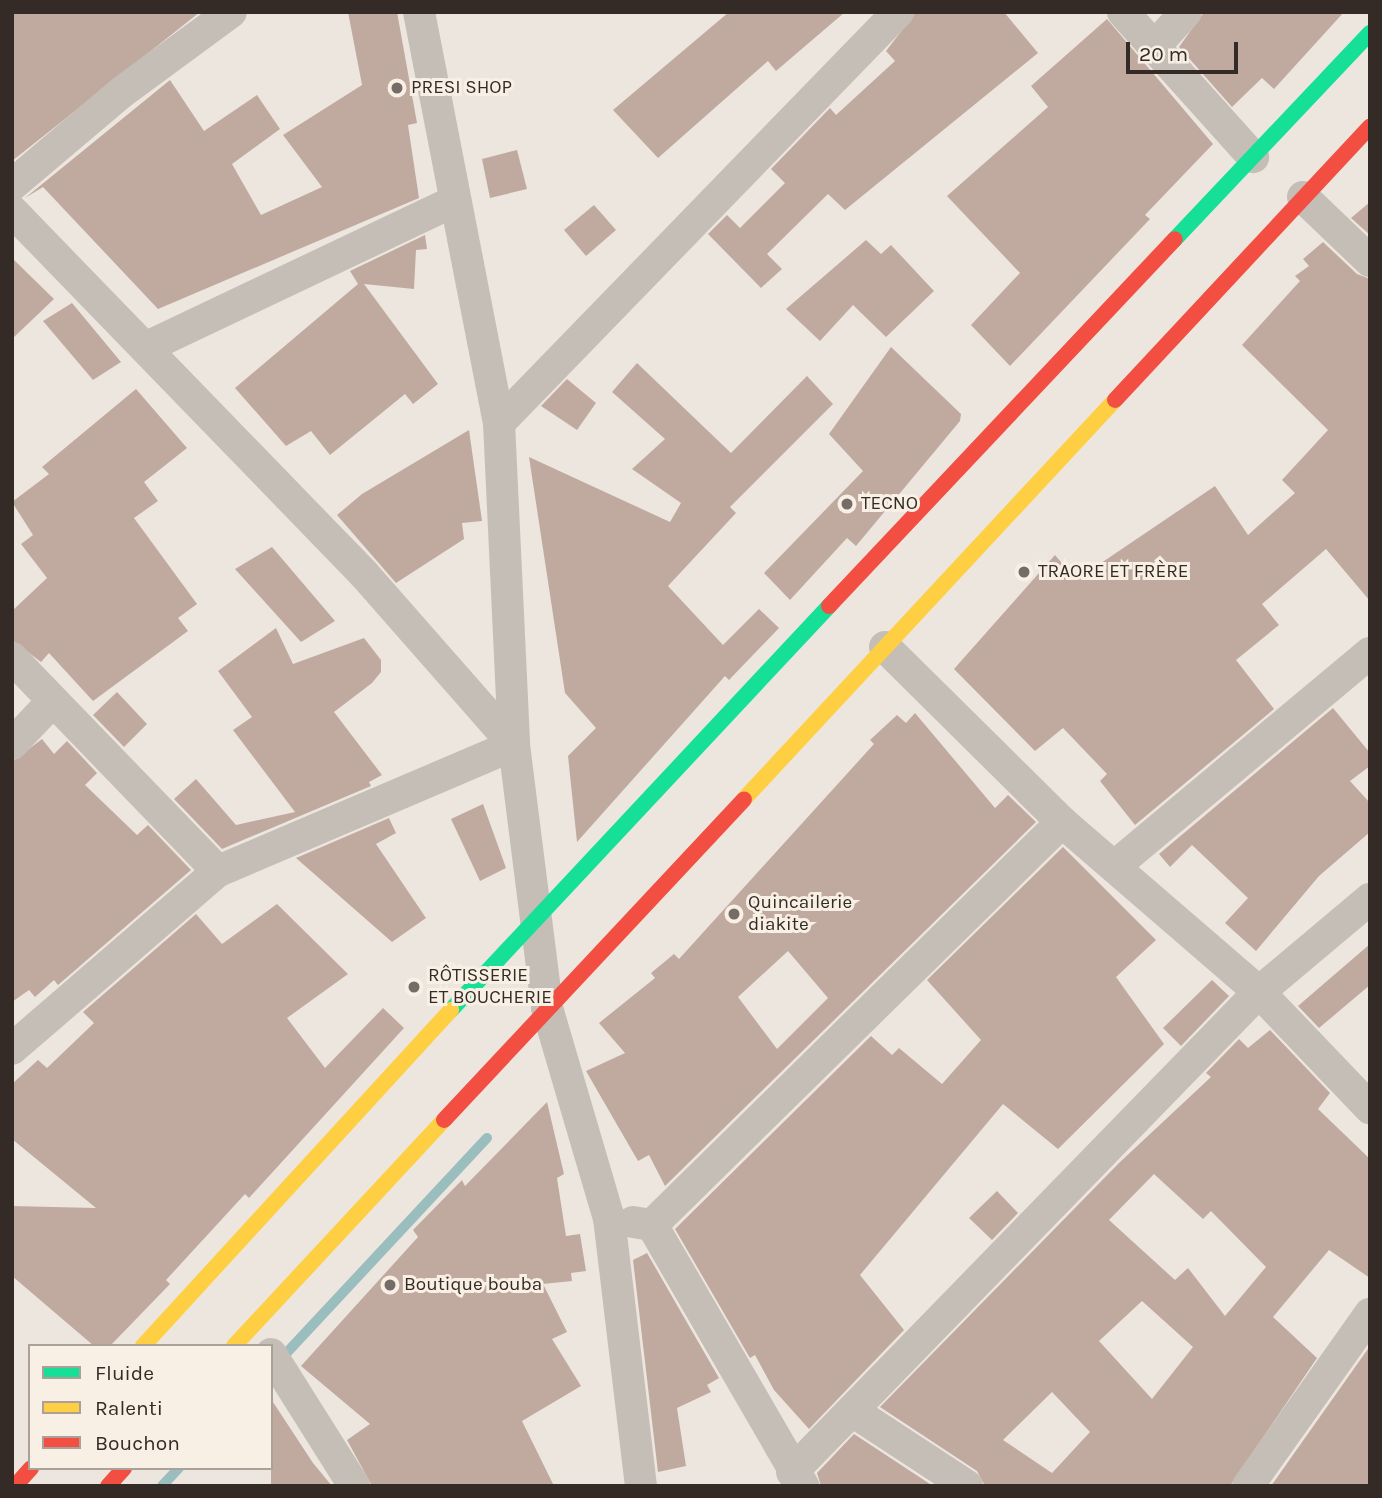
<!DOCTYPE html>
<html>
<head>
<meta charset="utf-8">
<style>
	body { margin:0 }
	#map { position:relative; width:1382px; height:1498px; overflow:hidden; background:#ece6df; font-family:Karla,sans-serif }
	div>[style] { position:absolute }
	.stream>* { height:10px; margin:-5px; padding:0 5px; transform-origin:5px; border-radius:5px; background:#9abdbd }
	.building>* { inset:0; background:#c0aaa0 }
	.street>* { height:32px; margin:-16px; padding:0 16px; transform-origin:16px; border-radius:16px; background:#c5beb7 }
	.fast>* { height:16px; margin:-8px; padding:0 8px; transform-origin:8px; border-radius:8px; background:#16e098 }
	.slow>* { height:16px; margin:-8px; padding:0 8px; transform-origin:8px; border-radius:8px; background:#ffcf43 }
	.jam>* { height:16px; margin:-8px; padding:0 8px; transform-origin:8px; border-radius:8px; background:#f24e42 }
	.dots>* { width:19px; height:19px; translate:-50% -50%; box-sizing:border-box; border:4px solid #f9f0e5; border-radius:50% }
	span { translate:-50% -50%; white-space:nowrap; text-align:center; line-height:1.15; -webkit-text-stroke:6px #f9f0e5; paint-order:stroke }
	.poi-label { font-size:19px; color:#352b26 }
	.left { translate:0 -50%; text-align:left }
	.frame { position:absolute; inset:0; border:14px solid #352b26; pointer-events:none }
	.legend { position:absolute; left:28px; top:1344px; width:245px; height:126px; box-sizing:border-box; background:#f9f0e5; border:2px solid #aba199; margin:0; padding:9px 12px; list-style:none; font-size:21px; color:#352b26 }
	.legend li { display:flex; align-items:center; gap:14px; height:35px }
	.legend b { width:35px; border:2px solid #aba199 }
	.scale { position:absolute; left:1126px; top:42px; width:112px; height:32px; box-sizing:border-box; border:4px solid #352b26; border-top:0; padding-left:9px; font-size:21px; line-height:24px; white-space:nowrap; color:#352b26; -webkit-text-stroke:5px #f9f0e5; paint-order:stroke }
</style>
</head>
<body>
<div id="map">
	<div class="stream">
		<i style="left:279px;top:1361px;width:305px;rotate:-47deg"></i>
		<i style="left:162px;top:1486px;width:25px;rotate:-47deg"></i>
	</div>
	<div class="building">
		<i style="clip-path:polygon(12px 12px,200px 12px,12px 161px)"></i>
		<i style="clip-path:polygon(348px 12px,397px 12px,417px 123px,408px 125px,419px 198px,158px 309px,43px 187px,25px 198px,170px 80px,204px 131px,257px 95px,280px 129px,232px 164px,261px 215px,322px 187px,283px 135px,362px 85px)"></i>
		<i style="clip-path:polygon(729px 12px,845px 12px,776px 71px,768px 61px,658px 158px,613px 110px)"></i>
		<i style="clip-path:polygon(916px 12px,1004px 12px,1038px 53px,845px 210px,828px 194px,767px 254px,782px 269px,761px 288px,708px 234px,727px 215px,740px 228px,785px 183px,771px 169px,830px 108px,836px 115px,895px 61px,886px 51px)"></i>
		<i style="clip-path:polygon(1204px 12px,1344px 12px,1274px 89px,1262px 78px,1232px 107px,1179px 47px)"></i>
		<i style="clip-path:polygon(1107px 19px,1213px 144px,1145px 215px,1150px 219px,1010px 366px,971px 325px,1020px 273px,947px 196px,1048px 107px,1031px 86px)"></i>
		<i style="clip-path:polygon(517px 150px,527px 189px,490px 198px,482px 159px)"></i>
		<i style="clip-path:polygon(1370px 202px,1370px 235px,1351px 218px)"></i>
		<i style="clip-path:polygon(594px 205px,616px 230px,586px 256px,564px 230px)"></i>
		<i style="clip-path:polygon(425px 235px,427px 249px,416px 250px,414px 289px,364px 284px,438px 384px,413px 404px,405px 394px,330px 455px,311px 431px,286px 446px,235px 388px,358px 284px,350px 271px)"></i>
		<i style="clip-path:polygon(866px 240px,881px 254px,891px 245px,934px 291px,886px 337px,853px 305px,820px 341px,786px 309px)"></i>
		<i style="clip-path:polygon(1323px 242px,1357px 274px,1370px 279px,1370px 601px,1326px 549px,1262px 604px,1279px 625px,1236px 660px,1274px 709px,1135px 825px,1100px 781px,1107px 774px,1063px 728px,1035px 751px,954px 669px,1055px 555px,1076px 580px,1215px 486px,1248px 535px,1295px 493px,1282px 480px,1328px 430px,1242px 345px,1300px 281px,1295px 276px,1309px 266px,1303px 259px)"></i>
		<i style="clip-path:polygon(12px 258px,54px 299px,12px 339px)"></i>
		<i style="clip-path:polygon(72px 303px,121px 362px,93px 380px,43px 321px)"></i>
		<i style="clip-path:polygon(891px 347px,961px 414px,960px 421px,856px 546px,847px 538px,790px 600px,764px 573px,863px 471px,829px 434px)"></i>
		<i style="clip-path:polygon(637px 363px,731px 453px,807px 376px,833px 404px,730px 507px,736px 513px,668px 586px,723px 645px,759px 609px,779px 628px,729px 680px,725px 676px,577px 842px,568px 756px,596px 728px,565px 693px,529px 457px,670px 522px,681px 503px,632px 469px,665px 439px,612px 392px)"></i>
		<i style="clip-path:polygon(567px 379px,596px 403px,577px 430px,541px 406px)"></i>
		<i style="clip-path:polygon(136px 389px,187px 448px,144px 482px,158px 501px,134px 518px,197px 604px,178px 618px,188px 631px,93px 701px,49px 653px,41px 662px,12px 640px,12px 611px,47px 578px,21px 544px,33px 535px,12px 502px,49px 474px,42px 467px)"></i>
		<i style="clip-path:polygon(469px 430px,482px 521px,462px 523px,464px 539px,396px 583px,337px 515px,362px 494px)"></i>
		<i style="clip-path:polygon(272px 547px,335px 621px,301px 642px,235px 569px)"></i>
		<i style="clip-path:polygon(276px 628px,293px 664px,364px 638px,381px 660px,381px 672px,372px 683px,334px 712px,382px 775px,369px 782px,371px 786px,222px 849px,174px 799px,196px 779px,236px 825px,295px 812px,233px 730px,252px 717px,218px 671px)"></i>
		<i style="clip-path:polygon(117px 692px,147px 724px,124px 747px,93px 715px)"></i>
		<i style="clip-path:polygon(1333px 708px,1370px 753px,1370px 766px,1350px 781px,1370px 803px,1370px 832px,1319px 876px,1256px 951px,1225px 923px,1248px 898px,1192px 845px,1170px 867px,1159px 854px)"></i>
		<i style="clip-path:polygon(evenodd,915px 713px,995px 808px,1008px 795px,1036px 822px,665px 1186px,649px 1155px,638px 1161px,586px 1071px,625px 1053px,599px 1023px,655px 978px,651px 973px,674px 954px,679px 959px,874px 744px,870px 740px,897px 715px,906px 723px,915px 713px,788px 951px,828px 998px,777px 1049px,738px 997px,788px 951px)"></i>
		<i style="clip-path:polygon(42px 739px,54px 754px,67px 741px,97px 773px,85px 785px,137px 835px,148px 825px,191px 870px,58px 985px,54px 980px,35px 997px,29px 990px,12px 1002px,12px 762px)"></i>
		<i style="clip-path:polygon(483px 804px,506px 868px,480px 881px,451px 819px)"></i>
		<i style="clip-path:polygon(389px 818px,396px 833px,376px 844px,426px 918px,392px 942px,296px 858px)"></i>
		<i style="clip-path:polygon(1063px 847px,1156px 940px,1116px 977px,1164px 1044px,1058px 1149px,1003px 1104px,860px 1275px,904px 1330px,809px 1429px,774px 1390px,755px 1355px,750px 1358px,675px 1229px,871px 1036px,892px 1055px,899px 1048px,942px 1084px,981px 1040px,927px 980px)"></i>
		<i style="clip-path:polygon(277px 904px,348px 974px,287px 1018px,325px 1068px,383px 1008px,404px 1028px,249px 1198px,245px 1194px,166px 1280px,170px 1284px,110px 1346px,94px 1346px,12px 1276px,12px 1206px,96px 1208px,12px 1139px,12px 1084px,38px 1060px,47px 1068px,94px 1023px,83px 1012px,196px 914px,222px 944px)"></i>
		<i style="clip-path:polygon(1370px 944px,1370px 985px,1319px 1028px,1298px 1006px)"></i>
		<i style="clip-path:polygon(1212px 980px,1229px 996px,1181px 1046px,1163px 1028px)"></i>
		<i style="clip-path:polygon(evenodd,1270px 1030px,1330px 1093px,1318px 1109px,1370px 1159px,1370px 1278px,1329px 1250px,1273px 1317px,1317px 1358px,1230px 1486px,985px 1486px,977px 1471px,880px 1407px,1119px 1163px,1211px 1077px,1206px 1073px,1239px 1039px,1248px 1048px,1270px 1030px,1154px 1174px,1203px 1219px,1211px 1211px,1266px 1267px,1225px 1316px,1188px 1268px,1175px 1280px,1109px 1220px,1154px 1174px,1270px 1030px,1142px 1301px,1193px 1347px,1152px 1399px,1099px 1341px,1142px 1301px,1270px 1030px,1052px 1392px,1090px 1432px,1052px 1473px,1003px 1440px,1052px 1392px)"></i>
		<i style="clip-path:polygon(547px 1102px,564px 1174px,557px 1178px,566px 1236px,580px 1234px,586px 1271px,571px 1273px,572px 1281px,543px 1284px,567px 1332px,552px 1339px,581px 1386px,522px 1421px,554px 1486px,372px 1486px,347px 1440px,370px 1424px,301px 1366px,418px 1237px,413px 1230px,462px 1180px,465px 1186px)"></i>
		<i style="clip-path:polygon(997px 1191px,1018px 1213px,992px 1240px,969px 1218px)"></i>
		<i style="clip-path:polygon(647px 1253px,719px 1378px,707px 1385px,711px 1392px,677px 1408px,686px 1466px,658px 1472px,633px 1260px)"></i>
		<i style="clip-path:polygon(1370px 1346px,1370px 1486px,1271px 1486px)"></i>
		<i style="clip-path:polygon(271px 1399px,313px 1463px,332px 1486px,271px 1486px)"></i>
		<i style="clip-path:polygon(854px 1434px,933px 1486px,821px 1486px,817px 1473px)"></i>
	</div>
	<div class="street">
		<i style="left:419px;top:12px;width:419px;rotate:79deg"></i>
		<i style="left:499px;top:423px;width:322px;rotate:87.3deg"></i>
		<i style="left:514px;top:745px;width:265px;rotate:82.8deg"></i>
		<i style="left:547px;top:1008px;width:219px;rotate:73.6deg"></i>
		<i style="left:609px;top:1218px;width:270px;rotate:83.2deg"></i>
		<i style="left:1123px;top:12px;width:195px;rotate:48.1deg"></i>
		<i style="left:1154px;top:47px;width:47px;rotate:-47.6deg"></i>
		<i style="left:12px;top:185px;width:144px;rotate:-40.2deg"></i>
		<i style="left:122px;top:92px;width:135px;rotate:-36.3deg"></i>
		<i style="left:1303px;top:197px;width:93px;rotate:43.7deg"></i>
		<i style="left:12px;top:211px;width:506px;rotate:45.88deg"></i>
		<i style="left:364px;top:574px;width:227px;rotate:48.7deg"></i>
		<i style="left:514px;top:745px;width:322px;rotate:156.9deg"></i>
		<i style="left:218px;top:871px;width:272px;rotate:139.2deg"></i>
		<i style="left:145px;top:348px;width:343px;rotate:-25.4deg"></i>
		<i style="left:499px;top:423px;width:573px;rotate:-45.85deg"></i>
		<i style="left:885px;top:647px;width:249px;rotate:44.7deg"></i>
		<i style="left:1062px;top:822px;width:260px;rotate:40.8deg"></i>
		<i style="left:1259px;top:992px;width:161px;rotate:46.3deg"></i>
		<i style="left:12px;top:658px;width:296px;rotate:46deg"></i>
		<i style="left:12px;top:744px;width:59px;rotate:-46.4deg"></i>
		<i style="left:1115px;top:866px;width:332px;rotate:-39.9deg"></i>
		<i style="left:633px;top:1222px;width:19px;rotate:9deg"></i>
		<i style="left:652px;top:1225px;width:302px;rotate:59.9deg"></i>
		<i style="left:652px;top:1225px;width:575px;rotate:-44.51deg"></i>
		<i style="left:271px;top:1354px;width:156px;rotate:57.8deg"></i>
		<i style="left:854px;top:1412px;width:135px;rotate:33.2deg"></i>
		<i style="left:792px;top:1472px;width:670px;rotate:-45.79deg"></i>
		<i style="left:1259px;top:992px;width:145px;rotate:-40deg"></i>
		<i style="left:1248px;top:1486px;width:211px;rotate:-54.7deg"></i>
	</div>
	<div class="fast">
		<i style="left:1175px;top:239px;width:284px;rotate:-46.6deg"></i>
		<i style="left:451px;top:1010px;width:553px;rotate:-46.9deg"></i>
	</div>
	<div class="slow">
		<i style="left:744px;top:799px;width:545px;rotate:-47.08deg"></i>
		<i style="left:143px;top:1346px;width:456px;rotate:-47.5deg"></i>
		<i style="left:234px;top:1346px;width:309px;rotate:-47.1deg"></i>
	</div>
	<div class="jam">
		<i style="left:1115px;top:400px;width:374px;rotate:-47deg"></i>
		<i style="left:829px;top:606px;width:504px;rotate:-46.69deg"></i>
		<i style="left:444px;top:1120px;width:439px;rotate:-46.9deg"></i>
		<i style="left:15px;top:1486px;width:24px;rotate:-48deg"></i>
		<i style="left:108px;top:1486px;width:24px;rotate:-48deg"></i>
	</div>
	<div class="dots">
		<i style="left:397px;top:88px;background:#756c67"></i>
		<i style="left:847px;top:504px;background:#756c67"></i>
		<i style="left:1024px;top:572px;background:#756c67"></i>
		<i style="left:734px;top:914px;background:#756c67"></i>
		<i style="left:414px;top:987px;background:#756c67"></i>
		<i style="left:390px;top:1285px;background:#756c67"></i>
	</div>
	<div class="poi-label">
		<span class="left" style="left:411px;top:88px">PRESI SHOP</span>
		<span class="left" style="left:861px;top:504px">TECNO</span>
		<span class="left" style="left:1038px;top:572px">TRAORE ET FRÈRE</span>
		<span class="left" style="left:748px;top:914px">Quincailerie<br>diakite</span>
		<span class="left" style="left:428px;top:987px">RÔTISSERIE<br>ET BOUCHERIE</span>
		<span class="left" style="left:404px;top:1285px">Boutique bouba</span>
	</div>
	<div class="frame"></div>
	<ul class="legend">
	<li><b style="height:9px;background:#16e098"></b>Fluide</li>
	<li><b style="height:9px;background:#ffcf43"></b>Ralenti</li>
	<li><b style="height:9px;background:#f24e42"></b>Bouchon</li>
	</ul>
	<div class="scale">20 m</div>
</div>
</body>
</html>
